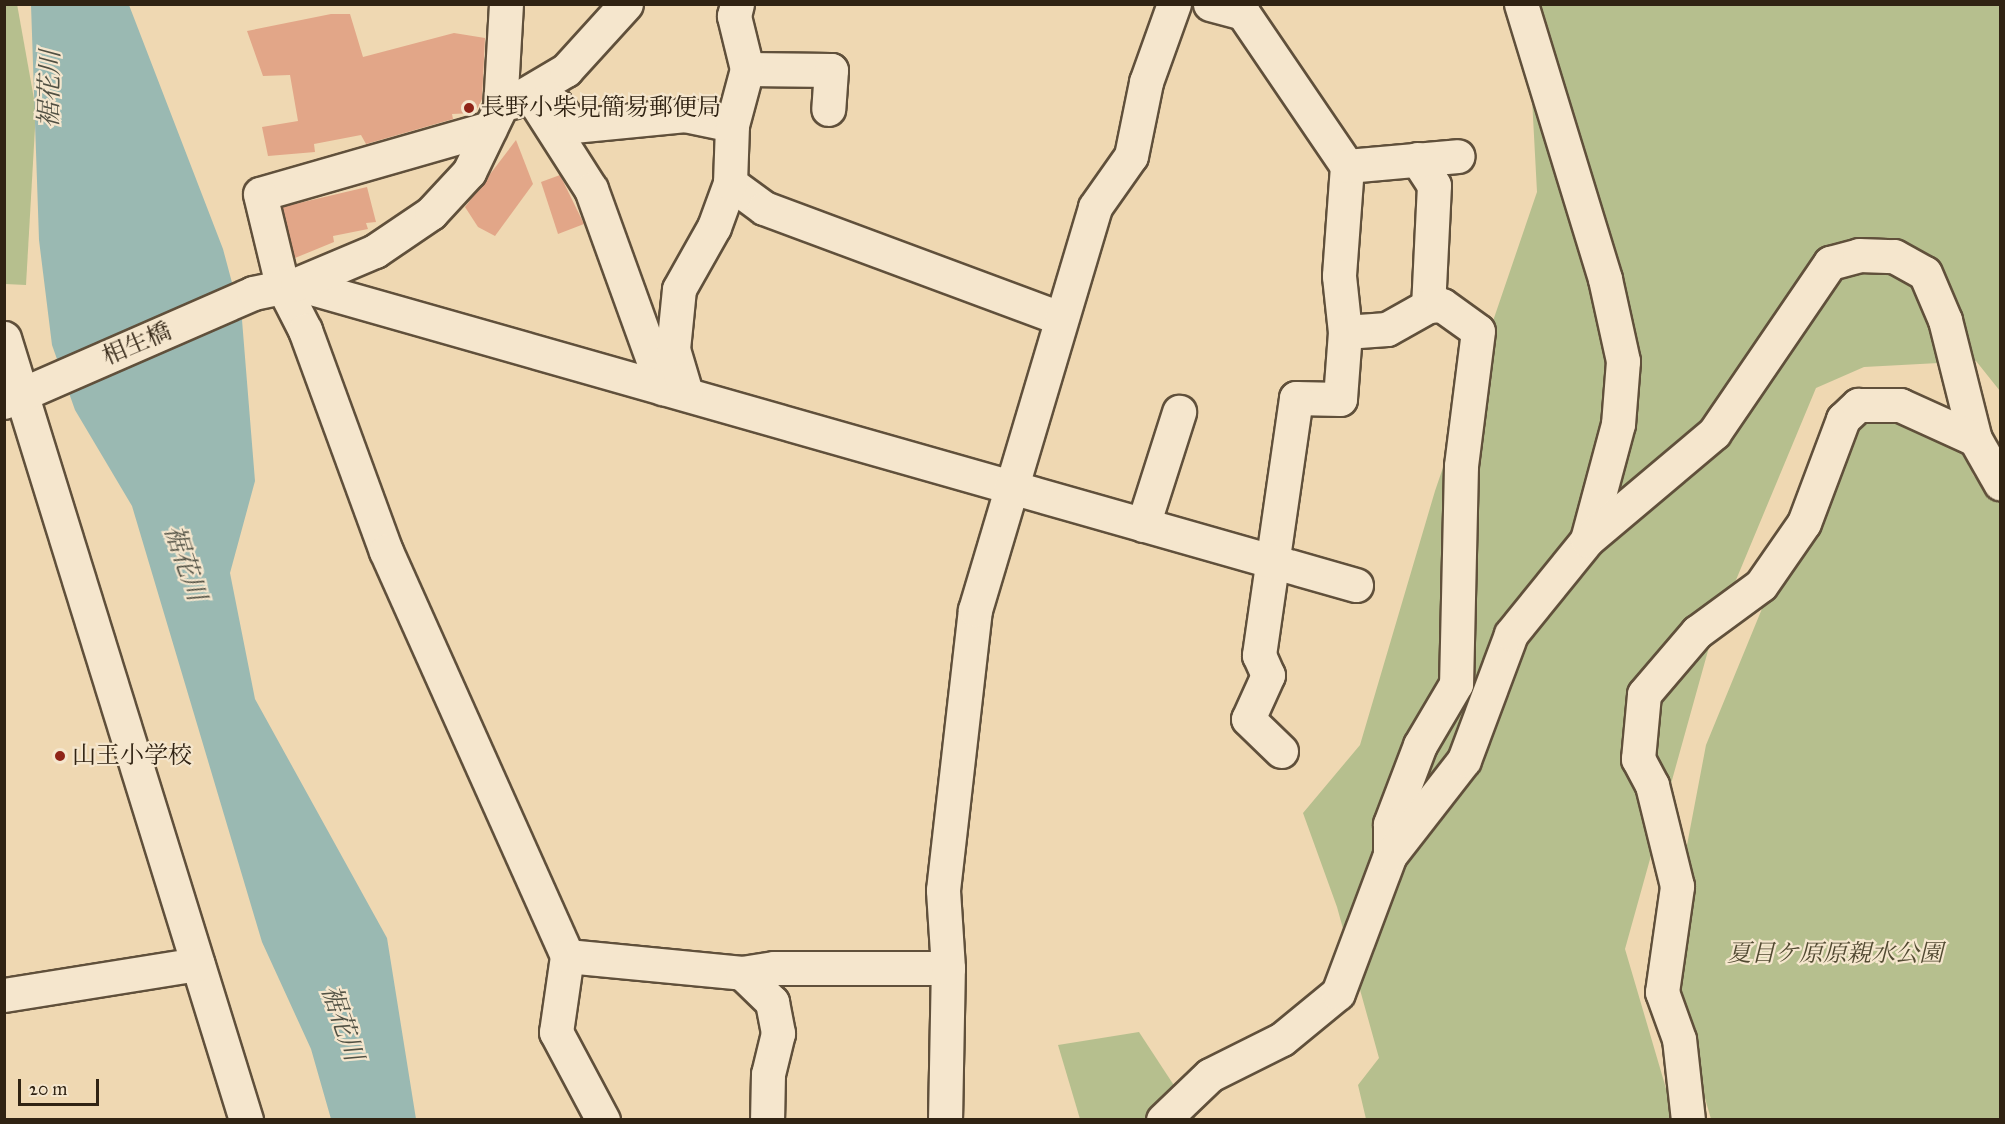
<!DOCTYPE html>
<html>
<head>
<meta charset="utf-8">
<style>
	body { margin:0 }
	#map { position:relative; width:2005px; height:1124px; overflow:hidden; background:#efd8b2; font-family:"IM FELL Great Primer","Noto Serif JP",serif }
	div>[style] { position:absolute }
	.green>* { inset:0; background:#b6bf8e }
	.water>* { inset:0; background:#9ab9b2 }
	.building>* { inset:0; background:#e2a688 }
	.roads { filter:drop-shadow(2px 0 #60503b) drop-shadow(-2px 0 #60503b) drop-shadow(0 2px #60503b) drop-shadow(0 -2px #60503b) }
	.minor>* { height:33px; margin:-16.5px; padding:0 16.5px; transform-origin:16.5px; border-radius:16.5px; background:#f5e6cd }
	.dots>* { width:16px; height:16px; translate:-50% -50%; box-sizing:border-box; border:3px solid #f5e6cd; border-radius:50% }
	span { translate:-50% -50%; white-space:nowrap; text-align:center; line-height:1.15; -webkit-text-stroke:4.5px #f5e6cd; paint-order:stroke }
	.poi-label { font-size:24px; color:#302313 }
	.left { translate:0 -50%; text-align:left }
	.street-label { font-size:24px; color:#302313 }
	.park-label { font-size:24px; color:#524a32; font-style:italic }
	.water-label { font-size:26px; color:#505043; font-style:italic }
	.frame { position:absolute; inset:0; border:6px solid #302313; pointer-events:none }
	.scale { position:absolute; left:18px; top:1079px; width:81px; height:27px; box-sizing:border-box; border:3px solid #302313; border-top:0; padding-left:8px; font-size:18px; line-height:21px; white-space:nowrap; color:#302313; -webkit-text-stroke:4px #f5e6cd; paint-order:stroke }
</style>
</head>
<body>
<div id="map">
	<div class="green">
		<i style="clip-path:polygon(17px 4px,36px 110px,26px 285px,5px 284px,4px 5px)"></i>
		<i style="clip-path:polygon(1527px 5px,2000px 5px,2000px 391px,1976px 361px,1864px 367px,1816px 388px,1711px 640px,1625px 949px,1675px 1119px,1366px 1119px,1358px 1085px,1379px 1058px,1337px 907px,1303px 813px,1360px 745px,1435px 491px,1537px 192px)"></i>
		<i style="clip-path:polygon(1863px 410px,1967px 450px,1973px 475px,2000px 501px,2000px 1119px,1711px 1119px,1665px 961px,1706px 745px,1775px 577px)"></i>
		<i style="clip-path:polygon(1139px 1032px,1196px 1119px,1080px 1119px,1058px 1045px)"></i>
	</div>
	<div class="water">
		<i style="clip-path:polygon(31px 5px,129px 5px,223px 249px,242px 320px,255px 481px,230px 573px,255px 699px,387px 938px,416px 1119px,331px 1119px,311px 1049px,262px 942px,132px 506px,75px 410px,52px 345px,39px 240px)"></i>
	</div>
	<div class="building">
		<i style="clip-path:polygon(331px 14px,350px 14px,363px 57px,454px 33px,485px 38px,482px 99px,475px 113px,452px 114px,453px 119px,366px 144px,361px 135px,314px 144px,315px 152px,268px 156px,262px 127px,298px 121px,290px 75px,263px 76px,247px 31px)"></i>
		<i style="clip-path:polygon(516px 140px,533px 184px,495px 236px,478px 227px,465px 207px)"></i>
		<i style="clip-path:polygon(560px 175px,584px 224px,558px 234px,541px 182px)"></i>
		<i style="clip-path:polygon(367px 187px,376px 222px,366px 223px,368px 229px,333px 236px,334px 242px,295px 258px,282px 207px)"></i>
	</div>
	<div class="roads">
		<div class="minor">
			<i style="left:1210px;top:4px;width:34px;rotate:15deg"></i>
			<i style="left:1243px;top:13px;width:185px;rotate:55.8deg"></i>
			<i style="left:1347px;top:166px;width:110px;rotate:94.2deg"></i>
			<i style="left:1339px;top:276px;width:56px;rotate:83.9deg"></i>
			<i style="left:1345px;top:332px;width:67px;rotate:94.3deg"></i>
			<i style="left:1340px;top:399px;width:44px;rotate:-178.7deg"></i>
			<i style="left:1296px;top:398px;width:260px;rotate:98.2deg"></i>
			<i style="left:1259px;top:655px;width:22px;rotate:66deg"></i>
			<i style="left:1268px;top:675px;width:48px;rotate:114.4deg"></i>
			<i style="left:1248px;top:719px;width:46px;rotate:44.1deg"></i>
			<i style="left:1521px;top:4px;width:288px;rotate:73deg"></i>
			<i style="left:1605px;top:279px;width:84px;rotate:77.6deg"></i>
			<i style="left:1623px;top:361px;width:63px;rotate:94.5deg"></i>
			<i style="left:1618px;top:424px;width:120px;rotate:105deg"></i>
			<i style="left:747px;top:69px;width:84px;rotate:0.7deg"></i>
			<i style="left:831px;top:70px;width:39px;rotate:94deg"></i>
			<i style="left:534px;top:100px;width:106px;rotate:57.4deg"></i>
			<i style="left:591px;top:189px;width:212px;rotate:70.1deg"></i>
			<i style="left:512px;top:102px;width:63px;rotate:-30.7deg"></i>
			<i style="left:566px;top:70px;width:89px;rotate:-47.7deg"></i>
			<i style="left:543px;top:102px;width:13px;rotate:13deg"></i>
			<i style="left:556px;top:105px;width:27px;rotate:51deg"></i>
			<i style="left:573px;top:126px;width:113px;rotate:-5.6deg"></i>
			<i style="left:685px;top:115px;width:48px;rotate:12deg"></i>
			<i style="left:490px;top:128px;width:239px;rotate:164deg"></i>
			<i style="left:260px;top:194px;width:94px;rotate:76.4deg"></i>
			<i style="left:282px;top:285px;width:51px;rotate:62.9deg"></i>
			<i style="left:305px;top:330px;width:235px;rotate:69.9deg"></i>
			<i style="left:386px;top:551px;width:444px;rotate:65.9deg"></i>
			<i style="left:567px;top:956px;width:77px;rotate:98.2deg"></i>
			<i style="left:556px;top:1032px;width:100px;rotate:61.9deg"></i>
			<i style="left:1417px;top:159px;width:31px;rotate:57deg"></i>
			<i style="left:1434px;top:185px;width:121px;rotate:92.8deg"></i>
			<i style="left:1347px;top:166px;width:111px;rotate:-5.1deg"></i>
			<i style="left:730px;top:183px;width:42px;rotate:36.3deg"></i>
			<i style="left:764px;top:208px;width:316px;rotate:20.4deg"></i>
			<i style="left:297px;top:284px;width:1101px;rotate:15.87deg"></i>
			<i style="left:1345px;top:332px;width:42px;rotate:-4.1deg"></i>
			<i style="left:1387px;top:329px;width:47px;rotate:-29.3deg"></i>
			<i style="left:1428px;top:306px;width:14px;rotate:-4deg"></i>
			<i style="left:1442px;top:305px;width:44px;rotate:35.8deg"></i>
			<i style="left:1478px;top:331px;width:136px;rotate:97.2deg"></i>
			<i style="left:1461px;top:466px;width:218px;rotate:91.3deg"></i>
			<i style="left:1456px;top:684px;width:71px;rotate:120.5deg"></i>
			<i style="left:1420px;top:745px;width:85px;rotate:110.8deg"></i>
			<i style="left:1390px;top:824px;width:31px;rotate:90deg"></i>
			<i style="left:4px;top:338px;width:819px;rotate:72.8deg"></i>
			<i style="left:686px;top:393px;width:46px;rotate:-106.5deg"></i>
			<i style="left:673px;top:349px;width:60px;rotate:-84.3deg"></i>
			<i style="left:679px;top:289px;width:71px;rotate:-60.6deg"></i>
			<i style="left:714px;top:227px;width:47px;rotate:-70deg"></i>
			<i style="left:730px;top:183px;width:58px;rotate:-88deg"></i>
			<i style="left:732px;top:125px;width:58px;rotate:-75deg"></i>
			<i style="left:747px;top:69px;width:55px;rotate:-103.8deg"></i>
			<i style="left:734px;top:16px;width:12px;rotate:-76deg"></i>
			<i style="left:4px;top:402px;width:272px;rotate:-23.6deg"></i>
			<i style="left:253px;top:293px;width:45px;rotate:-11.6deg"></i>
			<i style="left:297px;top:284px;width:85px;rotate:-22.9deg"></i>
			<i style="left:375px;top:251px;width:68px;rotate:-34.2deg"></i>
			<i style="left:431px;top:213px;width:56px;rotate:-47.2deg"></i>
			<i style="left:469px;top:172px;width:71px;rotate:-64.2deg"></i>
			<i style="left:500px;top:108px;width:104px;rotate:-86.7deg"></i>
			<i style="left:1143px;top:525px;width:119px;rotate:-72.3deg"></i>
			<i style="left:567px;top:956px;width:176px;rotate:5.5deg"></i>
			<i style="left:742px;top:973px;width:32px;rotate:-9deg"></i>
			<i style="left:774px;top:968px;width:174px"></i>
			<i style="left:742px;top:973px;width:42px;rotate:44deg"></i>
			<i style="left:772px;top:1002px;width:32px;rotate:79deg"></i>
			<i style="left:778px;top:1033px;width:42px;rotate:103.7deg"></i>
			<i style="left:768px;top:1074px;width:46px;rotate:91.2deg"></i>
			<i style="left:4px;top:995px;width:196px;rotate:-9.1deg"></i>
			<i style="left:945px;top:1120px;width:152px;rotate:-88.9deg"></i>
			<i style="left:948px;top:968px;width:78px;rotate:-93.7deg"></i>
			<i style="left:943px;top:890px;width:282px;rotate:-83.5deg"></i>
			<i style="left:975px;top:610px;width:420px;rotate:-73.4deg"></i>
			<i style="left:1095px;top:207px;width:62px;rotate:-54.8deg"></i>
			<i style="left:1131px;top:156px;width:76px;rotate:-78.5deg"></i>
			<i style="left:1146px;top:82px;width:83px;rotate:-70.3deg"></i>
			<i style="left:1163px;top:1120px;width:65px;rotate:-43.8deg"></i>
			<i style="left:1210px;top:1075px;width:80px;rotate:-26.6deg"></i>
			<i style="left:1282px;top:1039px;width:72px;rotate:-39.4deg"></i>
			<i style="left:1338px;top:993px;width:147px;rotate:-69.4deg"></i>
			<i style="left:1390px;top:855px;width:120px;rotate:-52.1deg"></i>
			<i style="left:1464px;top:760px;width:134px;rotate:-69.5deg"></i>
			<i style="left:1511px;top:634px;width:121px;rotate:-51deg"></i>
			<i style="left:1587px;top:540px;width:166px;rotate:-40.1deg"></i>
			<i style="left:1714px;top:433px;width:206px;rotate:-55.7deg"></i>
			<i style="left:1830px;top:263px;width:30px;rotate:-15deg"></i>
			<i style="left:1859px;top:255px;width:35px;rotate:2deg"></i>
			<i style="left:1894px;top:256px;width:35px;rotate:29deg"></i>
			<i style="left:1925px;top:273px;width:51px;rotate:66.9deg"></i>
			<i style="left:1945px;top:320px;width:123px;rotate:75.9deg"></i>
			<i style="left:1975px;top:439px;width:51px;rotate:60.4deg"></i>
			<i style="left:1688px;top:1120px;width:81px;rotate:-96.3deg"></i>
			<i style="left:1679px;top:1039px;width:50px;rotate:-109.9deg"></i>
			<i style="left:1662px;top:992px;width:107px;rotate:-81.9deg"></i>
			<i style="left:1677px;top:886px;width:104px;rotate:-103.9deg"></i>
			<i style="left:1652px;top:785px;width:30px;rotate:-118deg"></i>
			<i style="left:1638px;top:759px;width:65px;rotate:-84.7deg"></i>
			<i style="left:1644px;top:694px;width:82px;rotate:-49.5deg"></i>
			<i style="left:1697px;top:632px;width:79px;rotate:-36.3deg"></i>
			<i style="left:1761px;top:585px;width:75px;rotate:-55.3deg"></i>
			<i style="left:1804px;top:523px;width:111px;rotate:-69.4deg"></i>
			<i style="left:1843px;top:419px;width:21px;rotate:-43deg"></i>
			<i style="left:1858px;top:405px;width:42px"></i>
			<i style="left:1900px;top:405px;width:82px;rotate:24.4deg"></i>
		</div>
	</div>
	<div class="dots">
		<i style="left:469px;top:108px;background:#8f2418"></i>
		<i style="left:60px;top:756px;background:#8f2418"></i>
	</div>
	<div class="poi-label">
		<span class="left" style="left:481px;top:108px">長野小柴見簡易郵便局</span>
		<span class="left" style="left:72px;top:756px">山王小学校</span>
	</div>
	<div class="street-label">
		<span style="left:137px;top:344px;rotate:-23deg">相生橋</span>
	</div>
	<div class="park-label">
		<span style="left:1835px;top:954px">夏目ケ原原親水公園</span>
	</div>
	<div class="water-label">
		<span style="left:50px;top:89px;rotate:-89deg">裾花川</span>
		<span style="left:185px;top:563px;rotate:71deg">裾花川</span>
		<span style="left:342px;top:1023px;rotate:71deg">裾花川</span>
	</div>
	<div class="frame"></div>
	<div class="scale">20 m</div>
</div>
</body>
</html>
